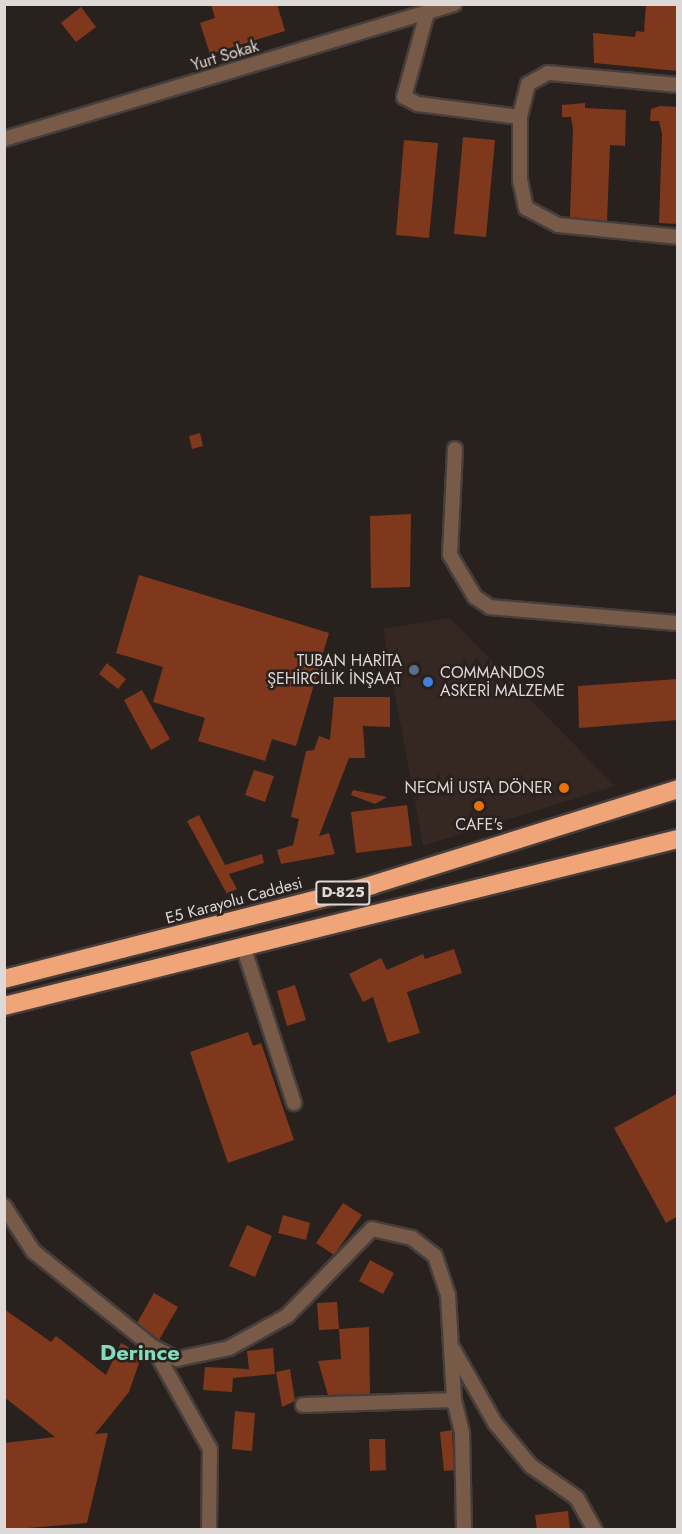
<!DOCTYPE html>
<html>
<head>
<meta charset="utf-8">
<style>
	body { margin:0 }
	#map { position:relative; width:682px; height:1534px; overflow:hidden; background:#29211e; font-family:Jost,sans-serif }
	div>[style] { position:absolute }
	.built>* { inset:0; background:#352721 }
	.building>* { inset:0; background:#7f381c }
	.roads { filter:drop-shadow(2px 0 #463e3b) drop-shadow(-2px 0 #463e3b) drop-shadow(0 2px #463e3b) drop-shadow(0 -2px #463e3b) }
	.minor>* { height:14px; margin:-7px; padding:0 7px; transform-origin:7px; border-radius:7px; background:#785a48 }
	.highway>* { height:18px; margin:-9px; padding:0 9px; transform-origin:9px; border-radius:9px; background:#f0a579 }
	.dots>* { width:16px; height:16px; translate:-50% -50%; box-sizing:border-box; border:3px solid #29211e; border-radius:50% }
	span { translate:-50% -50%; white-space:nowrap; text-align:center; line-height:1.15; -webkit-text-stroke:5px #29211e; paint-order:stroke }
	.shield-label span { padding:2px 4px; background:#29211e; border:2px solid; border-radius:4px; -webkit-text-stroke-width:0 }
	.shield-label { font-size:15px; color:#ded8d6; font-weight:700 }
	.street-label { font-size:16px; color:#ded8d6 }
	.poi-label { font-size:16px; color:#ded8d6 }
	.right { translate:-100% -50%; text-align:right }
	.left { translate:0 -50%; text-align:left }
	.district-label { font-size:22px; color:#81ddbe; font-weight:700 }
	.frame { position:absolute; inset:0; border:6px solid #ded8d6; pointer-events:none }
</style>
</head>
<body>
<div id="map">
	<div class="built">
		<i style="clip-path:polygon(450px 618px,615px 786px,423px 846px,383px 629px)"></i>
	</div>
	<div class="building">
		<i style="clip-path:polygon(211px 4px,277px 4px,285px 31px,210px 54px,200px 23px,215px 18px)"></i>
		<i style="clip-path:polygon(646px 4px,678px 4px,678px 71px,594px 63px,593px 33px,635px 37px,636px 31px,644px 32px)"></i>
		<i style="clip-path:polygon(81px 7px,96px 27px,76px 42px,61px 23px)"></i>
		<i style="clip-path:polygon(585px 103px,585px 108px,626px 110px,625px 146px,610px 145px,607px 221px,570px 217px,573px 129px,571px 117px,562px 117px,562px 105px)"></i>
		<i style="clip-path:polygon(660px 106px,678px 107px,678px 224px,659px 223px,662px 134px,659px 121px,650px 121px,651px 109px)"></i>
		<i style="clip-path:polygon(463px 137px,495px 140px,486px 237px,454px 234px)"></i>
		<i style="clip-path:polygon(404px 140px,438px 143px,429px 238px,396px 235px)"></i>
		<i style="clip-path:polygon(200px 433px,203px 446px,192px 449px,189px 436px)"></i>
		<i style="clip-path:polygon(411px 514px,410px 587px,371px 588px,370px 516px)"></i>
		<i style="clip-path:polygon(139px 575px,329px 633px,296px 746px,272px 739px,265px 761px,198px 741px,205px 718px,153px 702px,163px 667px,116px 653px)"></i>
		<i style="clip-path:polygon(107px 663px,126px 679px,118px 689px,99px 674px)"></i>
		<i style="clip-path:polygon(678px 679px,678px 720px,579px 728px,578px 686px)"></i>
		<i style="clip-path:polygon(142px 690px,170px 739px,151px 750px,124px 700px)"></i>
		<i style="clip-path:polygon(334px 697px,390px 697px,390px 727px,363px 726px,365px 758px,349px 758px,319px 836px,329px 833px,335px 854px,281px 864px,277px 850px,293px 845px,299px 819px,291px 817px,306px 751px,314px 750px,319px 736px,330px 740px)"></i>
		<i style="clip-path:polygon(254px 770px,274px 776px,265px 802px,245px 795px)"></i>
		<i style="clip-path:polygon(353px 790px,387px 797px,375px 804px,351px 795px)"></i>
		<i style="clip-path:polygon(407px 805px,412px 846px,356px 853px,351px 812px)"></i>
		<i style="clip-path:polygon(199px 815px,225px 865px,262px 854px,264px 863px,229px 874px,237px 889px,227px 894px,187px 821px)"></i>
		<i style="clip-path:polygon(454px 949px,462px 973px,407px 992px,420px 1033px,388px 1043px,373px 997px,363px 1002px,349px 974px,381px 958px,387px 970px,423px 954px,425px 959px)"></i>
		<i style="clip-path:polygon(295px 985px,306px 1020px,287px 1026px,277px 991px)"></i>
		<i style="clip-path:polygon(248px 1032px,253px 1046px,261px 1043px,294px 1140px,228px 1163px,190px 1052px)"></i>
		<i style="clip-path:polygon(678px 1093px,678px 1216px,666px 1223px,614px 1128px)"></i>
		<i style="clip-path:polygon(343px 1203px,362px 1215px,334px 1255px,316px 1243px)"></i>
		<i style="clip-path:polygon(283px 1215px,310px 1223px,306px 1240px,278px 1233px)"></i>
		<i style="clip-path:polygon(247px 1225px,272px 1236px,255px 1277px,229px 1266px)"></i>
		<i style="clip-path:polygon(370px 1260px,394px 1273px,383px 1294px,359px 1281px)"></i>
		<i style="clip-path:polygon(154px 1293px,178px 1307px,159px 1340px,137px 1323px)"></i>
		<i style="clip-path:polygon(337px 1302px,339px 1329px,319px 1330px,317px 1303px)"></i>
		<i style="clip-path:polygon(4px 1309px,51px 1342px,56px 1336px,106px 1375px,121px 1343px,142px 1354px,129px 1392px,95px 1434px,108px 1433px,87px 1523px,4px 1530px,4px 1443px,55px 1437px,4px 1397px)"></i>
		<i style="clip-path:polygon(369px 1327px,370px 1394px,328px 1395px,318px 1361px,341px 1359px,339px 1329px)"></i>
		<i style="clip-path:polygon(273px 1348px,275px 1374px,233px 1378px,232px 1392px,203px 1390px,205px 1367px,249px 1369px,247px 1351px)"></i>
		<i style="clip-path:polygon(290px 1369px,295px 1401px,282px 1407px,276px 1372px)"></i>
		<i style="clip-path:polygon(235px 1411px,255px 1413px,252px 1451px,232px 1449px)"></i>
		<i style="clip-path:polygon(452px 1430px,454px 1470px,444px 1471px,440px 1432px)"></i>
		<i style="clip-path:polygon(369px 1439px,385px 1439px,386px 1470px,370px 1471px)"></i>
		<i style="clip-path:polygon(568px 1511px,570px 1530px,537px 1530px,535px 1515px)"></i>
	</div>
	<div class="roads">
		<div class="minor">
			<i style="left:427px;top:13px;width:87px;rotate:105.3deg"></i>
			<i style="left:404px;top:97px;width:16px;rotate:27deg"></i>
			<i style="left:418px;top:104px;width:103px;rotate:7.3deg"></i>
			<i style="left:678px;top:85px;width:131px;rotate:-174.7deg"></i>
			<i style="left:548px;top:73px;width:23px;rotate:151deg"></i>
			<i style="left:528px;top:84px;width:34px;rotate:104deg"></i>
			<i style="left:520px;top:117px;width:63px;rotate:90deg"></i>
			<i style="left:520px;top:180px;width:29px;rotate:78deg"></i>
			<i style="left:526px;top:208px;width:36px;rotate:28deg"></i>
			<i style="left:558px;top:225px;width:121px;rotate:5.7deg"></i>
			<i style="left:4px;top:139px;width:470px;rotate:-16.7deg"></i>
			<i style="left:455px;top:449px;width:106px;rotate:92.7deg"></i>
			<i style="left:450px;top:555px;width:49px;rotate:59.2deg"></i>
			<i style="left:475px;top:597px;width:18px;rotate:34deg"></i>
			<i style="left:490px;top:607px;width:189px;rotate:4.9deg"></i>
			<i style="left:244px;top:949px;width:162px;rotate:72deg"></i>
			<i style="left:4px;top:1206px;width:54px;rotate:57.2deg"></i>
			<i style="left:33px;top:1251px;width:154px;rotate:38.7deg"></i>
			<i style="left:153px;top:1347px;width:27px;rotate:27deg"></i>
			<i style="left:177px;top:1359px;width:53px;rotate:-11.9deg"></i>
			<i style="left:229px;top:1348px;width:66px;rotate:-28.9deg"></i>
			<i style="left:287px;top:1316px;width:122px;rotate:-45.7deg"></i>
			<i style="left:372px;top:1229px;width:41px;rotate:12.7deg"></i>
			<i style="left:412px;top:1238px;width:29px;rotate:38deg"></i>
			<i style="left:435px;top:1256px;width:41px;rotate:71.6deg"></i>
			<i style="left:448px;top:1295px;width:105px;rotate:86.7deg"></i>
			<i style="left:454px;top:1400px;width:34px;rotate:76deg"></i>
			<i style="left:462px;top:1433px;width:97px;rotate:88.8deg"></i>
			<i style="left:153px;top:1347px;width:117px;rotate:60.8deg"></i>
			<i style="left:210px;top:1449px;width:81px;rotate:90.7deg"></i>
			<i style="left:453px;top:1349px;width:85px;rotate:60.4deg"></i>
			<i style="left:495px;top:1423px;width:56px;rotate:50.1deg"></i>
			<i style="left:531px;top:1466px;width:56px;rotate:34.8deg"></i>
			<i style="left:577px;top:1498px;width:37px;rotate:61deg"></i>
			<i style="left:303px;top:1405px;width:151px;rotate:-1.9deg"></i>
		</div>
		<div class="highway">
			<i style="left:4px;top:979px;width:380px;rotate:-14.3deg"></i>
			<i style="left:372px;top:885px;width:321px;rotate:-17.4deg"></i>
			<i style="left:4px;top:1006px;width:694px;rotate:-13.92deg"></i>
		</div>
	</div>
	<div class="dots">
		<i style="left:414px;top:670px;background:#5c6f8a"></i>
		<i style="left:428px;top:682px;background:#3f7fe0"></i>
		<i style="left:564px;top:788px;background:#e8710a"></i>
		<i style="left:479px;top:806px;background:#e8710a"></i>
	</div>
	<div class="shield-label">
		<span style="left:343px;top:893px">D-825</span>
	</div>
	<div class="street-label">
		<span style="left:225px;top:56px;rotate:-17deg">Yurt Sokak</span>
		<span style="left:234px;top:901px;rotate:-15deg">E5 Karayolu Caddesi</span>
	</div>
	<div class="poi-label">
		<span class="right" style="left:402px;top:670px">TUBAN HARİTA<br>ŞEHİRCİLİK İNŞAAT</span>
		<span class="left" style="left:440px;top:682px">COMMANDOS<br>ASKERİ MALZEME</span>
		<span class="right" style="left:552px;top:788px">NECMİ USTA DÖNER</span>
		<span style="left:479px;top:825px">CAFE's</span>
	</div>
	<div class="district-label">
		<span style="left:140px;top:1353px">Derince</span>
	</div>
	<div class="frame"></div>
</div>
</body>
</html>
